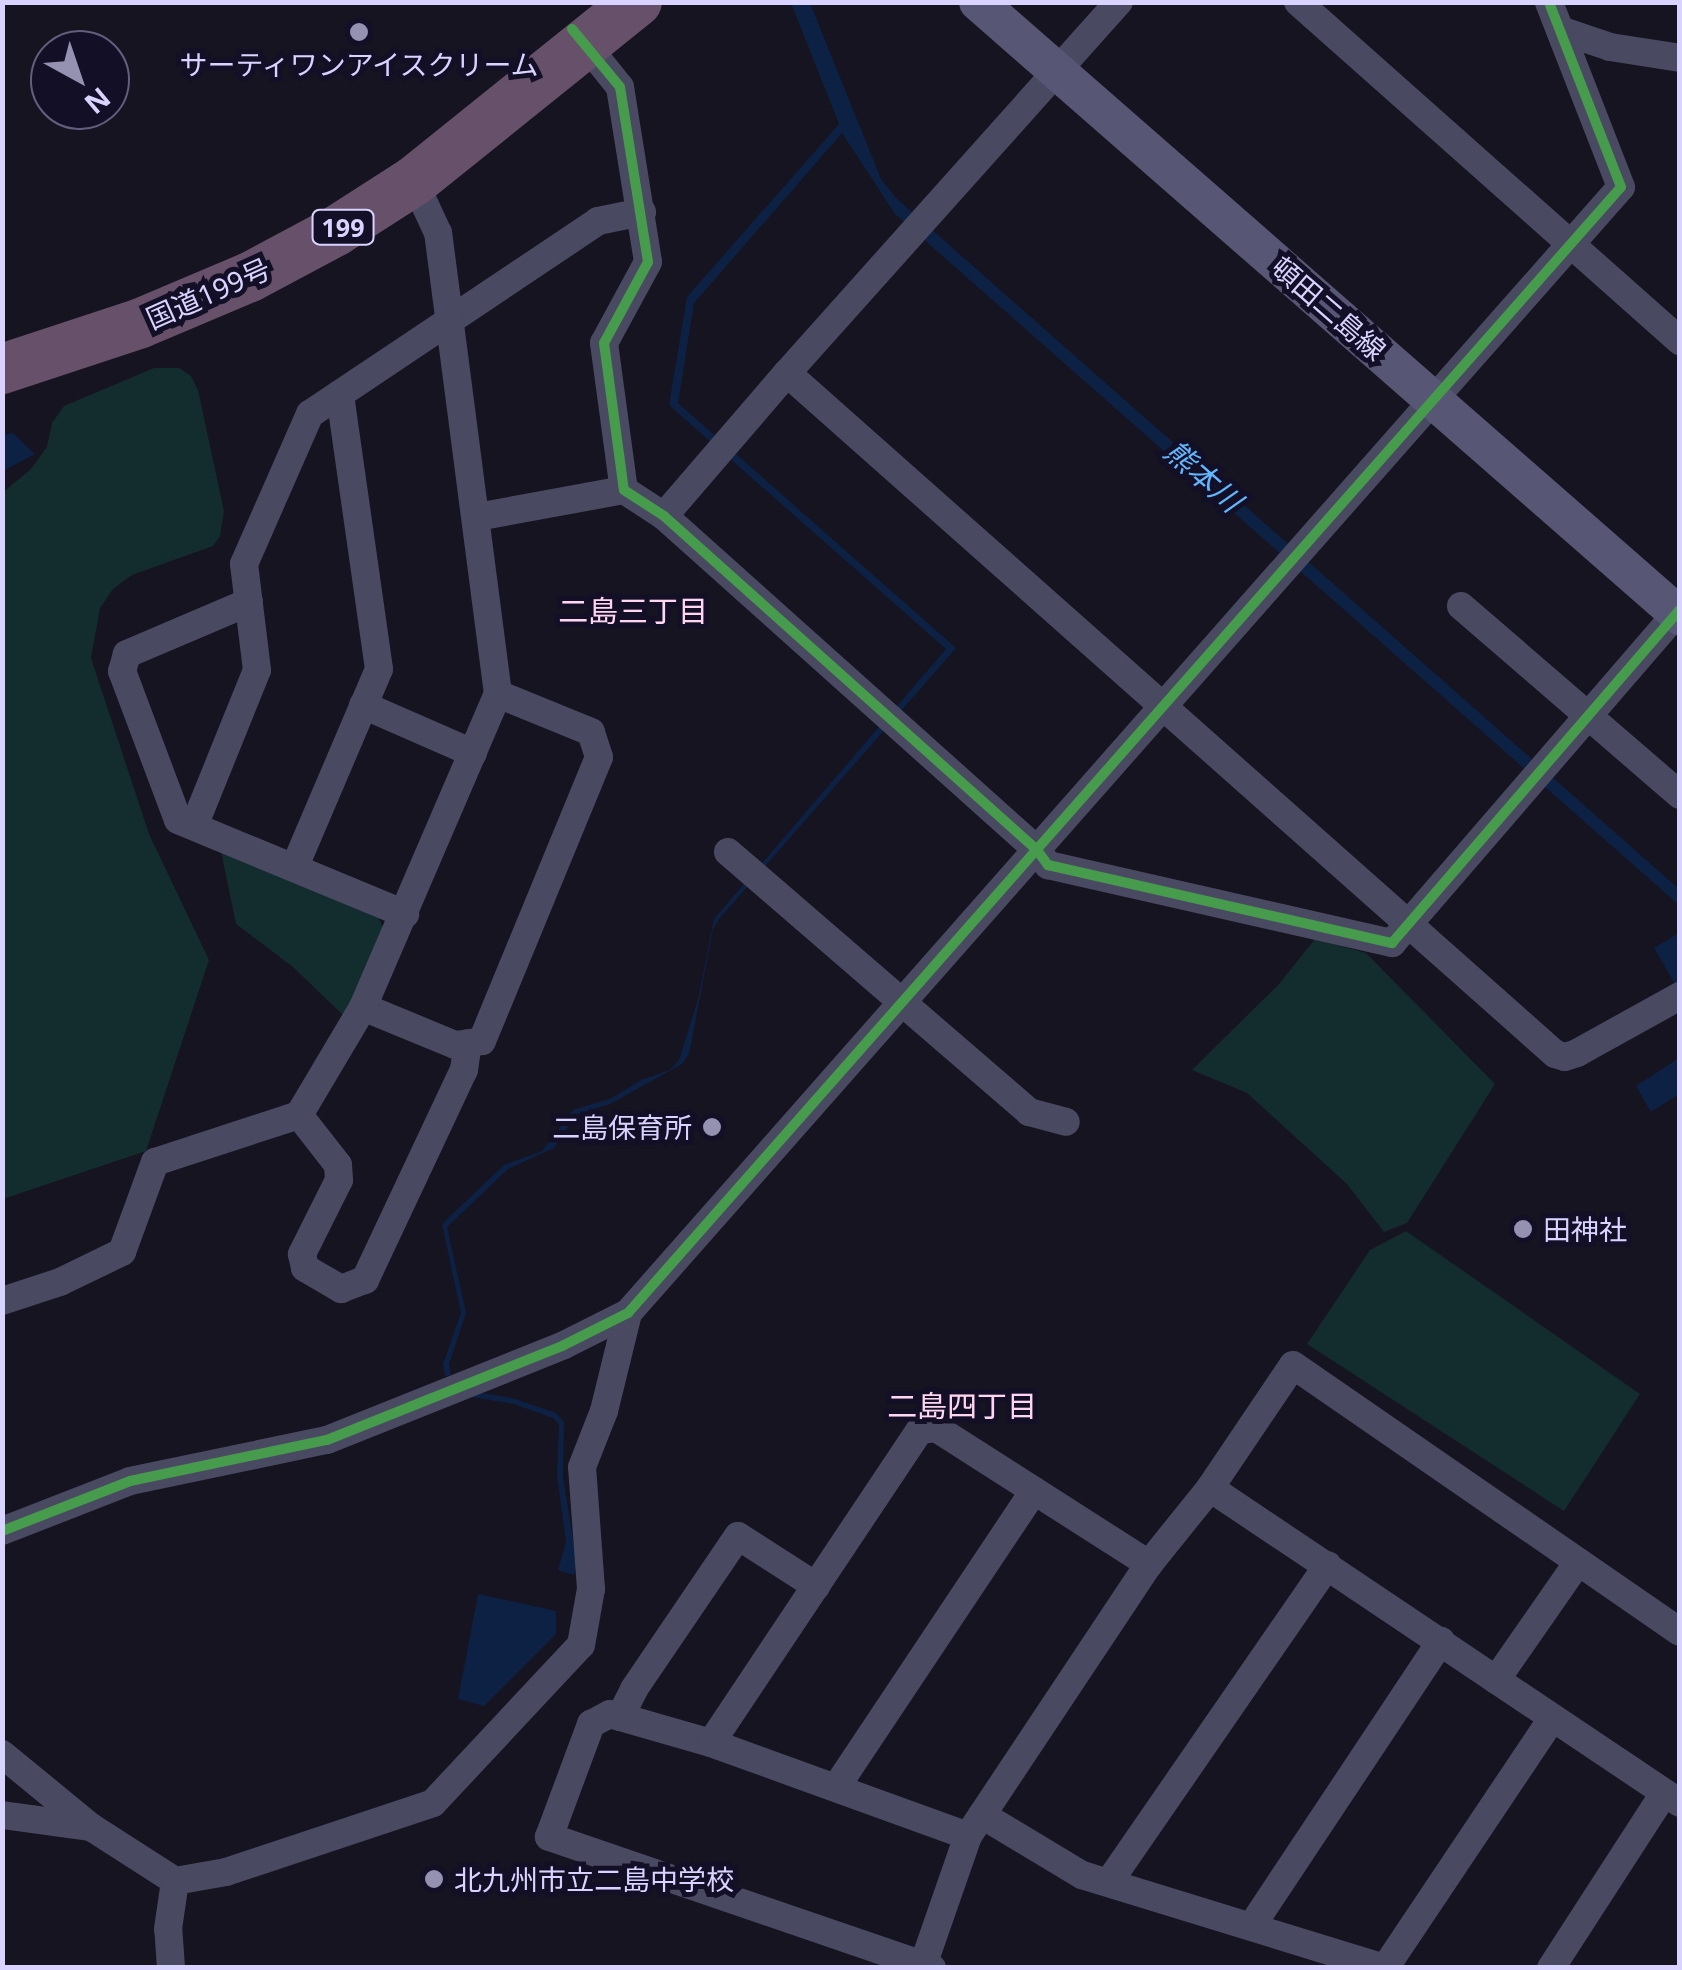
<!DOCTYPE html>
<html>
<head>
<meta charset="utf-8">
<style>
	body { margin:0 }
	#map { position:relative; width:1682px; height:1970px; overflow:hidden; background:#161421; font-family:"Noto Sans","Noto Sans JP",sans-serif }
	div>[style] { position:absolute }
	.green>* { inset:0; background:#132c2d }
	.water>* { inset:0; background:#0d2144 }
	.street>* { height:28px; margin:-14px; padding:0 14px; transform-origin:14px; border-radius:14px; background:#4a4962 }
	.secondary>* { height:38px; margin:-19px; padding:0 19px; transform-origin:19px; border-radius:19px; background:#575674 }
	.highway>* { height:50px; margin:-25px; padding:0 25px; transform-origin:25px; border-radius:25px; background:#67516a }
	.cycleway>* { height:10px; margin:-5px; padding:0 5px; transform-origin:5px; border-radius:5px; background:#469c4c }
	.dots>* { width:28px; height:28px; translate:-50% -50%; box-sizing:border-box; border:5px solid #130f26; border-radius:50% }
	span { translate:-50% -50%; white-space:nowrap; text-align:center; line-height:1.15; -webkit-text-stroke:10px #130f26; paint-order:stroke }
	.shield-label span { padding:2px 8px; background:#130f26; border:2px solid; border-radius:8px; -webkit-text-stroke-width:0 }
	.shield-label { font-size:25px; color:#d9d4ff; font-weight:700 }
	.poi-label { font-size:28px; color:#d9d4ff }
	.right { translate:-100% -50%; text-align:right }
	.left { translate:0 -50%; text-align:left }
	.street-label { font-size:28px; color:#d9d4ff }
	.water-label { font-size:30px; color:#62b6ff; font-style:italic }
	.neighbourhood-label { font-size:30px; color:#ffd6f0 }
	.frame { position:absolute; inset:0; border:5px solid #d9d4ff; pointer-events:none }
	.north { position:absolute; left:30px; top:30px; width:100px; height:100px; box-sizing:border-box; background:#130f26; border:2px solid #625e7d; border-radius:50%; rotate:140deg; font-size:28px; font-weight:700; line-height:40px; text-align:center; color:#d9d4ff }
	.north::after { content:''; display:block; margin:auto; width:35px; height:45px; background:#9591b1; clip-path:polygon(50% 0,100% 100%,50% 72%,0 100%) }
</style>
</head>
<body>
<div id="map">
	<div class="green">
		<i style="clip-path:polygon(154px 368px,179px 368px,191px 376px,198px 390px,224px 511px,220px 536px,213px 546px,132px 575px,113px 589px,100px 608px,91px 658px,149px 834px,209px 960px,146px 1151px,3px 1199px,3px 492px,30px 470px,47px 447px,52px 423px,64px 406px)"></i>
		<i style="clip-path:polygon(221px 851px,378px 917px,384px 929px,345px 1017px,293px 967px,236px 924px)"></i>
		<i style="clip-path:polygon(1315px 939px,1366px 953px,1495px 1084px,1407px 1223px,1384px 1232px,1347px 1184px,1247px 1093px,1192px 1070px,1279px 984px)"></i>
		<i style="clip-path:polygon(1406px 1231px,1640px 1394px,1564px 1511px,1307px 1344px,1370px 1250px)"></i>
	</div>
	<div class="water">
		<i style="clip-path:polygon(791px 3px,810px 3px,881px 179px,896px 198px,1679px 889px,1679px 905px,895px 214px,842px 133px,694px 303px,678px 403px,956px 648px,719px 919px,713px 929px,689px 1054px,682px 1064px,610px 1104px,575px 1115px,554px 1148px,508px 1169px,447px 1227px,466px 1313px,449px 1364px,451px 1375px,445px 1376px,443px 1364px,461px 1313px,442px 1224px,504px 1165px,542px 1151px,573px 1110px,612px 1098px,641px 1080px,670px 1070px,679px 1060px,698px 999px,714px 919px,946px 649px,669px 405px,687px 297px,839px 124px)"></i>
		<i style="clip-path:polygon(13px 433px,35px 454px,3px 471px,3px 435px)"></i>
		<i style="clip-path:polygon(1679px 933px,1679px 991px,1654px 948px)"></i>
		<i style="clip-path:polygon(1679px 1058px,1679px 1094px,1651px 1112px,1636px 1086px)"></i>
		<i style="clip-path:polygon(476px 1392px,512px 1398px,556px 1413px,564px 1422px,563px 1478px,577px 1563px,574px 1575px,558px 1570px,566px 1542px,557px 1475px,559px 1424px,553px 1418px,514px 1404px,466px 1396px)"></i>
		<i style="clip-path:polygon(478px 1594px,556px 1611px,556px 1634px,484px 1706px,458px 1699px)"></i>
	</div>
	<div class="street">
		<i style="left:1298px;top:2px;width:511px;rotate:41.59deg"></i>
		<i style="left:1560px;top:30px;width:53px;rotate:18.8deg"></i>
		<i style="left:1610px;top:47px;width:71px;rotate:8.9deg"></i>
		<i style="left:579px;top:36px;width:65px;rotate:51.2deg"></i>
		<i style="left:620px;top:87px;width:177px;rotate:80.9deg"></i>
		<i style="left:648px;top:262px;width:92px;rotate:118.5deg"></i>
		<i style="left:604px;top:343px;width:148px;rotate:82.3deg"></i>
		<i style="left:624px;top:490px;width:48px;rotate:33deg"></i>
		<i style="left:664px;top:516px;width:501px;rotate:41.84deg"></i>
		<i style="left:1037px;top:850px;width:19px;rotate:54deg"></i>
		<i style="left:1048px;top:865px;width:353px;rotate:12.8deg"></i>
		<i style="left:1392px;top:943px;width:441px;rotate:-49.2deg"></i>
		<i style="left:787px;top:373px;width:1026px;rotate:41.56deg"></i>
		<i style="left:1555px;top:1054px;width:10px;rotate:17deg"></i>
		<i style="left:1565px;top:1057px;width:13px;rotate:-18deg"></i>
		<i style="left:1577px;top:1053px;width:118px;rotate:-29deg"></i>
		<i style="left:664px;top:516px;width:189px;rotate:-49.3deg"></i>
		<i style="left:787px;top:373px;width:498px;rotate:-48.2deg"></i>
		<i style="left:477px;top:517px;width:149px;rotate:-10.4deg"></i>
		<i style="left:249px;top:602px;width:133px;rotate:156.9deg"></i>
		<i style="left:127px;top:654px;width:18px;rotate:106deg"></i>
		<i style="left:122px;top:671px;width:159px;rotate:69.4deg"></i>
		<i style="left:178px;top:820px;width:246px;rotate:22.5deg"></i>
		<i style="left:1461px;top:606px;width:289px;rotate:40.8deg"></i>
		<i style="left:363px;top:705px;width:120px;rotate:23.6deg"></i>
		<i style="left:194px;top:826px;width:168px;rotate:-68deg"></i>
		<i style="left:257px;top:670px;width:107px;rotate:-97deg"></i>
		<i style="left:244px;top:564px;width:164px;rotate:-66.3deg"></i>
		<i style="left:310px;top:414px;width:347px;rotate:-33.8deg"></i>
		<i style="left:598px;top:221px;width:45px;rotate:-11.6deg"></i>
		<i style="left:728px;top:852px;width:398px;rotate:40.8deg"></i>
		<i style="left:1029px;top:1112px;width:38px;rotate:15deg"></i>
		<i style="left:295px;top:866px;width:214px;rotate:-66.9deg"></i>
		<i style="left:379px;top:669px;width:278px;rotate:-98.1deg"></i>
		<i style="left:363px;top:1007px;width:100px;rotate:22.4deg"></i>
		<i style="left:455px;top:1045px;width:27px;rotate:-8deg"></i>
		<i style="left:482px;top:1041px;width:307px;rotate:-67.6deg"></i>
		<i style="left:599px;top:757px;width:26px;rotate:-108deg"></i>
		<i style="left:591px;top:732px;width:100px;rotate:-157.8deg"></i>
		<i style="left:299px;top:1115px;width:63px;rotate:52deg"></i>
		<i style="left:338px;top:1165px;width:15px;rotate:86deg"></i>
		<i style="left:339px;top:1180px;width:83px;rotate:116.6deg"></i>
		<i style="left:302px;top:1254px;width:14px;rotate:78deg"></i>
		<i style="left:305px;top:1268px;width:42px;rotate:30.3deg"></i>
		<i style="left:341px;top:1289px;width:26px;rotate:-21deg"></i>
		<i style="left:365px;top:1280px;width:232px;rotate:-64.8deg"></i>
		<i style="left:464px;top:1070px;width:27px;rotate:-82deg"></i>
		<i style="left:2px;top:1301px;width:61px;rotate:-18.1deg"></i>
		<i style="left:60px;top:1282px;width:69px;rotate:-25.8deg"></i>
		<i style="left:122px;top:1252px;width:96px;rotate:-69.9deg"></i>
		<i style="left:155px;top:1162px;width:151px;rotate:-18.1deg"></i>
		<i style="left:299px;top:1115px;width:126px;rotate:-59.3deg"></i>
		<i style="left:363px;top:1007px;width:341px;rotate:-66.7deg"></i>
		<i style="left:498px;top:694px;width:465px;rotate:-97.4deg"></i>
		<i style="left:438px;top:233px;width:57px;rotate:-114.8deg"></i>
		<i style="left:1210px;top:1488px;width:566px;rotate:33.83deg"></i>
		<i style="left:2px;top:1531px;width:137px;rotate:-21.3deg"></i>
		<i style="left:130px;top:1481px;width:201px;rotate:-11.8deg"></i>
		<i style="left:327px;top:1440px;width:255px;rotate:-21.8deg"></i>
		<i style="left:564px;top:1345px;width:72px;rotate:-26.6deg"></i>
		<i style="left:628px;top:1313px;width:1501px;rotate:-48.59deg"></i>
		<i style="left:1621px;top:187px;width:199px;rotate:-111.3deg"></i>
		<i style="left:1496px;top:1680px;width:144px;rotate:-55.2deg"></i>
		<i style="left:620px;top:1717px;width:31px;rotate:-63deg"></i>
		<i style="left:634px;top:1689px;width:185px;rotate:-55.8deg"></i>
		<i style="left:738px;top:1536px;width:93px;rotate:32.7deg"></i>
		<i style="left:711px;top:1743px;width:376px;rotate:-56.3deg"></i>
		<i style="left:920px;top:1430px;width:16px;rotate:-7deg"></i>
		<i style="left:936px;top:1428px;width:253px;rotate:32.6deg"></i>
		<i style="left:2px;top:1754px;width:115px;rotate:39.4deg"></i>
		<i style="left:91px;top:1827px;width:100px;rotate:32.7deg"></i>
		<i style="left:175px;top:1881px;width:52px;rotate:-10deg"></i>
		<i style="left:226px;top:1872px;width:218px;rotate:-18.4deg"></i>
		<i style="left:433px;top:1803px;width:216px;rotate:-46.9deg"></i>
		<i style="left:581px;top:1645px;width:57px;rotate:-79.9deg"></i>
		<i style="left:591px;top:1589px;width:122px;rotate:-94.2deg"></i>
		<i style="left:582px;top:1467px;width:60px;rotate:-68.6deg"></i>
		<i style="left:604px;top:1411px;width:101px;rotate:-76.2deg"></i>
		<i style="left:837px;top:1786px;width:355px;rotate:-56.3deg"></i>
		<i style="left:2px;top:1815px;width:90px;rotate:7.7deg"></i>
		<i style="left:982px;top:1815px;width:117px;rotate:31deg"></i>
		<i style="left:1082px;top:1875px;width:317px;rotate:17.1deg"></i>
		<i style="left:1385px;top:1968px;width:298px;rotate:-56.2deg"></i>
		<i style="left:1109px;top:1882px;width:385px;rotate:-55.4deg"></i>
		<i style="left:1253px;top:1924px;width:340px;rotate:-56.4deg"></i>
		<i style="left:171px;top:1968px;width:39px;rotate:-94deg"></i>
		<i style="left:168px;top:1929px;width:49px;rotate:-81.7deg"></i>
		<i style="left:922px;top:1968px;width:140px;rotate:-70.8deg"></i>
		<i style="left:968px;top:1836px;width:327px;rotate:-56.4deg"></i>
		<i style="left:1149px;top:1564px;width:97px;rotate:-51.2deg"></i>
		<i style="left:1210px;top:1488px;width:148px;rotate:-56deg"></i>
		<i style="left:1293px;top:1365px;width:470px;rotate:34.6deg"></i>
		<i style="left:932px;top:1968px;width:405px;rotate:-161.1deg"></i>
		<i style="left:549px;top:1837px;width:121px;rotate:-69.6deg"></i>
		<i style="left:591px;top:1724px;width:21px;rotate:-28deg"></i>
		<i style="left:610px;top:1714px;width:105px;rotate:16deg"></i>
		<i style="left:711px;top:1743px;width:273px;rotate:19.9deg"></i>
		<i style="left:1551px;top:1968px;width:208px;rotate:-57.1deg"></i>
	</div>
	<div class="secondary">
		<i style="left:978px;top:2px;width:933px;rotate:41.17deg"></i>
	</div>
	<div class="highway">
		<i style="left:2px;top:369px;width:146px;rotate:-18.3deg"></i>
		<i style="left:141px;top:323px;width:118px;rotate:-22.9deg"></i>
		<i style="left:250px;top:277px;width:98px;rotate:-28.1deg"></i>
		<i style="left:336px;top:231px;width:93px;rotate:-32.7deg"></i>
		<i style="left:414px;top:181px;width:286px;rotate:-38.8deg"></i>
	</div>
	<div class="cycleway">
		<i style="left:572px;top:29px;width:75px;rotate:50.4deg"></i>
		<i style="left:620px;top:87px;width:177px;rotate:80.9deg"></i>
		<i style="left:648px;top:262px;width:92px;rotate:118.5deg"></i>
		<i style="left:604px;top:343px;width:148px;rotate:82.3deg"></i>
		<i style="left:624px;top:490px;width:48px;rotate:33deg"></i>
		<i style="left:664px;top:516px;width:501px;rotate:41.84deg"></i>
		<i style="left:1037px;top:850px;width:19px;rotate:54deg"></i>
		<i style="left:1048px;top:865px;width:353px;rotate:12.8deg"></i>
		<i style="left:1392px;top:943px;width:441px;rotate:-49.2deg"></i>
		<i style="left:2px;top:1531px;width:137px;rotate:-21.3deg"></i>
		<i style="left:130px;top:1481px;width:201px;rotate:-11.8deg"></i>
		<i style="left:327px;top:1440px;width:255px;rotate:-21.8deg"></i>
		<i style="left:564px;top:1345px;width:72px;rotate:-26.6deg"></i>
		<i style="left:628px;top:1313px;width:1501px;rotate:-48.59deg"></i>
		<i style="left:1621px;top:187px;width:199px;rotate:-111.3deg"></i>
	</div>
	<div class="dots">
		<i style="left:359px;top:32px;background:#9591b1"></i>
		<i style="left:712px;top:1127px;background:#9591b1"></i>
		<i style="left:1523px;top:1229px;background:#9591b1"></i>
		<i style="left:434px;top:1879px;background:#9591b1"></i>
	</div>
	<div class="shield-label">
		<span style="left:343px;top:227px">199</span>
	</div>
	<div class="poi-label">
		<span style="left:359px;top:64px">サーティワンアイスクリーム</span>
		<span class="right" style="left:692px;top:1127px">二島保育所</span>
		<span class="left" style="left:1543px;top:1229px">田神社</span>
		<span class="left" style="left:454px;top:1879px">北九州市立二島中学校</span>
	</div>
	<div class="street-label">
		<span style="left:208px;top:293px;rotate:-24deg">国道199号</span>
		<span style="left:1329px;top:308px;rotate:41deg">頓田二島線</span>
	</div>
	<div class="water-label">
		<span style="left:1203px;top:476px;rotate:41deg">熊本川</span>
	</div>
	<div class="neighbourhood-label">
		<span style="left:633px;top:611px">二島三丁目</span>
		<span style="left:962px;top:1406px">二島四丁目</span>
	</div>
	<div class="frame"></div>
	<div class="north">N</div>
</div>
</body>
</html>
